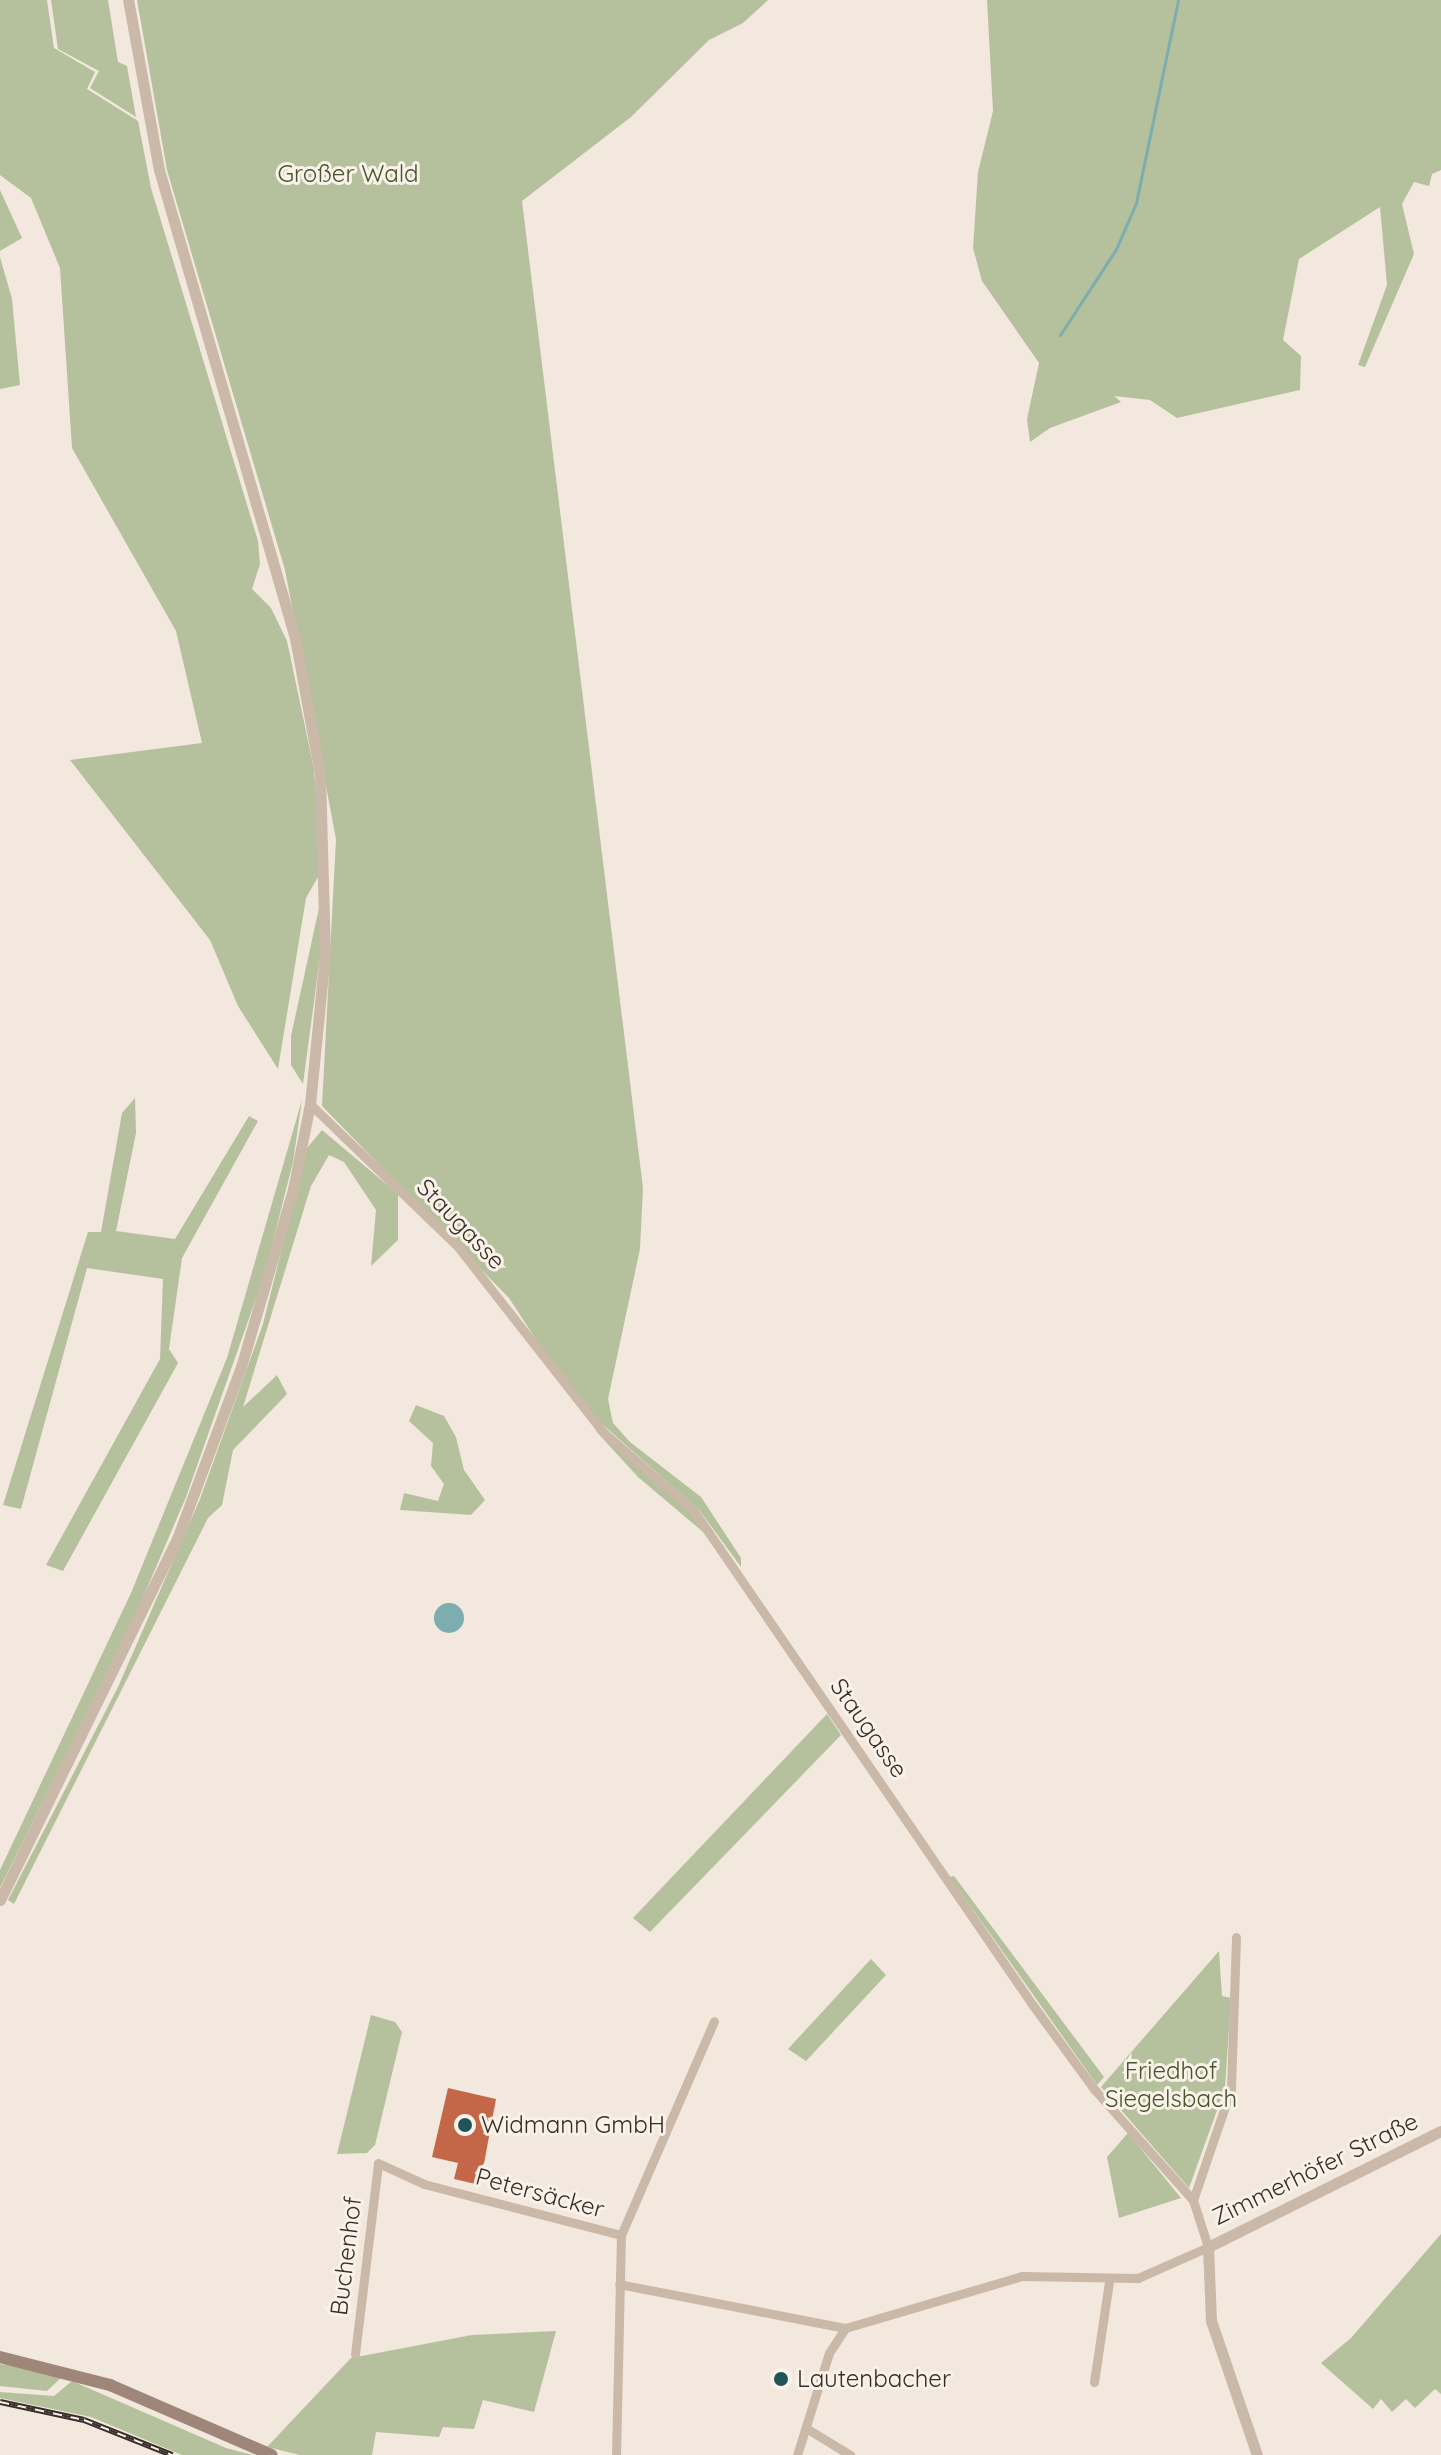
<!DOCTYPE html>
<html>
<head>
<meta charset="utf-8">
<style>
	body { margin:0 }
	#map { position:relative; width:1441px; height:2455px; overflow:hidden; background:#f2e8dd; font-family:Quicksand,sans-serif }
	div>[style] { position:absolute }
	.green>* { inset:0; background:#b5c19d }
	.water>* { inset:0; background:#7cadaf }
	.round { border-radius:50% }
	.stream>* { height:3px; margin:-1.5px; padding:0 1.5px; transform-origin:1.5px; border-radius:1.5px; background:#7cadaf }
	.building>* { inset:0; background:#c46749 }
	.minor>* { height:9px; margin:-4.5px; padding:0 4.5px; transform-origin:4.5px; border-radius:4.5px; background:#cab8a9 }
	.tertiary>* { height:11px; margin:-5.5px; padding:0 5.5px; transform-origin:5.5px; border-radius:5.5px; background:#cab8a9 }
	.secondary>* { height:12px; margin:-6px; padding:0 6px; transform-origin:6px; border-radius:6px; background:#9e877a }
	.rail>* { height:6px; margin-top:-3px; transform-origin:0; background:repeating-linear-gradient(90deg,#faf2e9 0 9px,#372d29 0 18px); box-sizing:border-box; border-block:2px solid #372d29 }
	.dots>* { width:22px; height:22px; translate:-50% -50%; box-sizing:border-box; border:4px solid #faf2e9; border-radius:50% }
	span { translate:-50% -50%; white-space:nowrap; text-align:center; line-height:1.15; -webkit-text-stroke:6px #faf2e9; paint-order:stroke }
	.park-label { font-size:24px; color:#46552d }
	.street-label { font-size:24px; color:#372d29 }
	.poi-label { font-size:24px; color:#372d29 }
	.left { translate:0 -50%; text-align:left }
</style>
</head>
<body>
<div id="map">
	<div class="green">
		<i style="clip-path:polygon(0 0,47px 0,54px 48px,95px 72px,87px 89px,138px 121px,151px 188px,258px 541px,260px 564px,252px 589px,271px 608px,287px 641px,314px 769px,322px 870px,306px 898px,278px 1069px,238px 1006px,210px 940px,70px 760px,202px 743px,176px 631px,72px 448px,60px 268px,31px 198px,0 175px)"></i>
		<i style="clip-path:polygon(108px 0,118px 62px,127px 66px,136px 117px,90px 88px,99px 71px,58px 49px,51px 0)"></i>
		<i style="clip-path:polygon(137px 0,768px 0,743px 23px,709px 40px,631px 117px,522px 201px,643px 1188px,640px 1249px,608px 1399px,613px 1423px,630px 1442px,701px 1497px,741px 1558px,741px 1567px,700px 1511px,602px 1424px,557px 1372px,509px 1298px,322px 1106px,336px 839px,285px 570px,167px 170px)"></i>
		<i style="clip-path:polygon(987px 0,1441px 0,1441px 170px,1432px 174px,1429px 186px,1414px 182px,1402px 204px,1414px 254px,1365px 367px,1358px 365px,1387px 285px,1380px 207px,1299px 259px,1283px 340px,1301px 356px,1300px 390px,1177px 418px,1150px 400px,1114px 396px,1121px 402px,1050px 428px,1030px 442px,1027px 419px,1039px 363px,982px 281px,973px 248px,978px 172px,993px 111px)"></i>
		<i style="clip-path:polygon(0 190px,22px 238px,0 251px)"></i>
		<i style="clip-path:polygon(0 257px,12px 299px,20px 385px,0 389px)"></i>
		<i style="clip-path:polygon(321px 899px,322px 942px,303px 1084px,291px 1065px,291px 1036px)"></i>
		<i style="clip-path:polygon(135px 1098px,136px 1133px,116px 1231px,175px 1239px,249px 1116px,258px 1121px,182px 1258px,169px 1349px,178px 1363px,63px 1571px,46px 1565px,160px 1359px,163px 1279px,87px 1268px,21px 1509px,3px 1505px,88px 1232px,101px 1232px,122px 1113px)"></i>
		<i style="clip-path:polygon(302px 1100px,293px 1162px,265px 1273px,186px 1497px,133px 1621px,0 1888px,0 1870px,131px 1593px,227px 1358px)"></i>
		<i style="clip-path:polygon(322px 1130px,398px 1194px,398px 1240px,371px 1266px,376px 1210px,344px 1162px,329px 1155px,311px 1186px,243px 1407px,277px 1375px,287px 1394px,233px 1450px,222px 1505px,208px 1518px,14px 1904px,8px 1900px,118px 1687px,200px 1499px,263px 1324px,307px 1148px)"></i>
		<i style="clip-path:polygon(416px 1405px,444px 1416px,456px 1437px,464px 1470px,485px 1500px,471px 1515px,400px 1510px,404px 1493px,438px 1501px,444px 1484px,431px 1466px,433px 1443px,409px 1421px)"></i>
		<i style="clip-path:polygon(594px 1429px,690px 1512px,709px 1537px,638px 1477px)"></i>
		<i style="clip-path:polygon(827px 1714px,841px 1735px,650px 1932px,633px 1918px)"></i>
		<i style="clip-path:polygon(954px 1876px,1104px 2077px,1097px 2085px,950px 1877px)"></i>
		<i style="clip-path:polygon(1219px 1951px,1222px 1996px,1231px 1998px,1225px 2088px,1189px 2188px,1101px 2087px)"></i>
		<i style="clip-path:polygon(871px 1959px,886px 1975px,806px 2061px,788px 2049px)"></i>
		<i style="clip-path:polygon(371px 2015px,395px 2022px,402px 2032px,375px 2145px,367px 2153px,337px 2154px)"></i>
		<i style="clip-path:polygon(1128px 2133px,1181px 2198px,1119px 2218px,1107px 2157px)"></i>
		<i style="clip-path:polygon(1441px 2234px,1441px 2394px,1435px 2389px,1415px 2408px,1406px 2399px,1392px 2412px,1381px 2399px,1373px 2409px,1321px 2363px,1351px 2338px)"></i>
		<i style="clip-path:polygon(556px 2331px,534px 2412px,483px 2400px,474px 2429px,443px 2427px,439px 2437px,376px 2432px,372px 2455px,300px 2455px,267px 2447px,351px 2358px,472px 2335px)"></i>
		<i style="clip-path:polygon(0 2364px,36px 2369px,62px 2377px,47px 2391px,0 2386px)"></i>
		<i style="clip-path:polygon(72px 2381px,226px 2448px,253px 2455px,182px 2455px,91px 2417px,0 2398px,0 2392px,54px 2396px)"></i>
	</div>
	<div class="water">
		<i class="round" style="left:434px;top:1603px;width:30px;height:30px"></i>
	</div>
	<div class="stream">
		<i style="left:1060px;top:335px;width:103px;rotate:-56.9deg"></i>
		<i style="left:1116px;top:249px;width:50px;rotate:-66.5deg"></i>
		<i style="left:1136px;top:203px;width:207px;rotate:-78.3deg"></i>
	</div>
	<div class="building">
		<i style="clip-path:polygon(448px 2088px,496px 2099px,480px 2185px,454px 2179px,458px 2163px,432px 2157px)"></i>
	</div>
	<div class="minor">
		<i style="left:310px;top:1104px;width:206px;rotate:44deg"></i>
		<i style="left:458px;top:1247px;width:235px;rotate:51.9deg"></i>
		<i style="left:603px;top:1432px;width:121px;rotate:41deg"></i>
		<i style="left:694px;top:1511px;width:598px;rotate:55.57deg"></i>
		<i style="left:1032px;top:2004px;width:105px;rotate:53.9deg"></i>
		<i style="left:1094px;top:2089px;width:149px;rotate:48.3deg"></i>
		<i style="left:1193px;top:2200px;width:49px;rotate:72.3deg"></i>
		<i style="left:1208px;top:2247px;width:77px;rotate:156.1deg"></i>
		<i style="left:1138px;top:2278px;width:116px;rotate:-179deg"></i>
		<i style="left:1022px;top:2276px;width:184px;rotate:163.6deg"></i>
		<i style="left:845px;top:2328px;width:230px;rotate:-169deg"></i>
		<i style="left:1193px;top:2200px;width:117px;rotate:-71.1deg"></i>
		<i style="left:1231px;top:2089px;width:152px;rotate:-88.1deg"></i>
		<i style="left:621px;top:2235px;width:233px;rotate:-66.5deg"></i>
		<i style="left:355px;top:2354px;width:192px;rotate:-83.1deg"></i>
		<i style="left:378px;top:2163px;width:51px;rotate:24.5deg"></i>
		<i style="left:424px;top:2184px;width:203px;rotate:14.5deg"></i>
		<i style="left:621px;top:2235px;width:220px;rotate:91.3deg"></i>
		<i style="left:1094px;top:2382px;width:101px;rotate:-81.5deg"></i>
		<i style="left:806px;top:2428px;width:52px;rotate:31.5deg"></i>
		<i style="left:797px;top:2455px;width:107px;rotate:-72.6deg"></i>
		<i style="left:829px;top:2353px;width:30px;rotate:-57deg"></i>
	</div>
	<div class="tertiary">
		<i style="left:0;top:1900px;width:402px;rotate:-63.9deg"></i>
		<i style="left:177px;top:1539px;width:184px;rotate:-69.6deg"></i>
		<i style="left:241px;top:1367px;width:185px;rotate:-73.7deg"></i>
		<i style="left:293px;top:1189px;width:87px;rotate:-78.7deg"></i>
		<i style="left:310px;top:1104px;width:150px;rotate:-84.3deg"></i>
		<i style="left:325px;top:955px;width:181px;rotate:-91.6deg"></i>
		<i style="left:320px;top:774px;width:138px;rotate:-100.4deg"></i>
		<i style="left:295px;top:638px;width:487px;rotate:-106.2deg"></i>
		<i style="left:159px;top:170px;width:173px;rotate:-100.3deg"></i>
		<i style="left:1257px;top:2455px;width:142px;rotate:-108.9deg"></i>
		<i style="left:1211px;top:2321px;width:74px;rotate:-92.3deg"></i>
		<i style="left:1208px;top:2247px;width:260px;rotate:-26.5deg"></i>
	</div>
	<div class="secondary">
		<i style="left:0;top:2357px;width:114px;rotate:14.3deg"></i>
		<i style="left:110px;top:2385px;width:176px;rotate:23.4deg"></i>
	</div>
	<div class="rail">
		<i style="left:0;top:2402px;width:86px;rotate:12.1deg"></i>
		<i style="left:84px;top:2420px;width:95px;rotate:21.7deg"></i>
	</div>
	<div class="dots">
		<i style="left:465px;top:2125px;background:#1f5559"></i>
		<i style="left:781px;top:2379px;background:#1f5559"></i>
	</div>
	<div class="park-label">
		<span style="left:348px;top:174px">Großer Wald</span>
		<span style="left:1171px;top:2085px">Friedhof<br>Siegelsbach</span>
	</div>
	<div class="street-label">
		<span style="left:461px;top:1224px;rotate:46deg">Staugasse</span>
		<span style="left:869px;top:1728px;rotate:55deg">Staugasse</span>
		<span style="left:1315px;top:2169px;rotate:-26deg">Zimmerhöfer Straße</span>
		<span style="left:540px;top:2193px;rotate:15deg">Petersäcker</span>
		<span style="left:346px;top:2256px;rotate:-83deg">Buchenhof</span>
	</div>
	<div class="poi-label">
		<span class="left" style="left:481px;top:2125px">Widmann GmbH</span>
		<span class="left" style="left:797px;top:2379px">Lautenbacher</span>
	</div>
</div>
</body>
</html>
